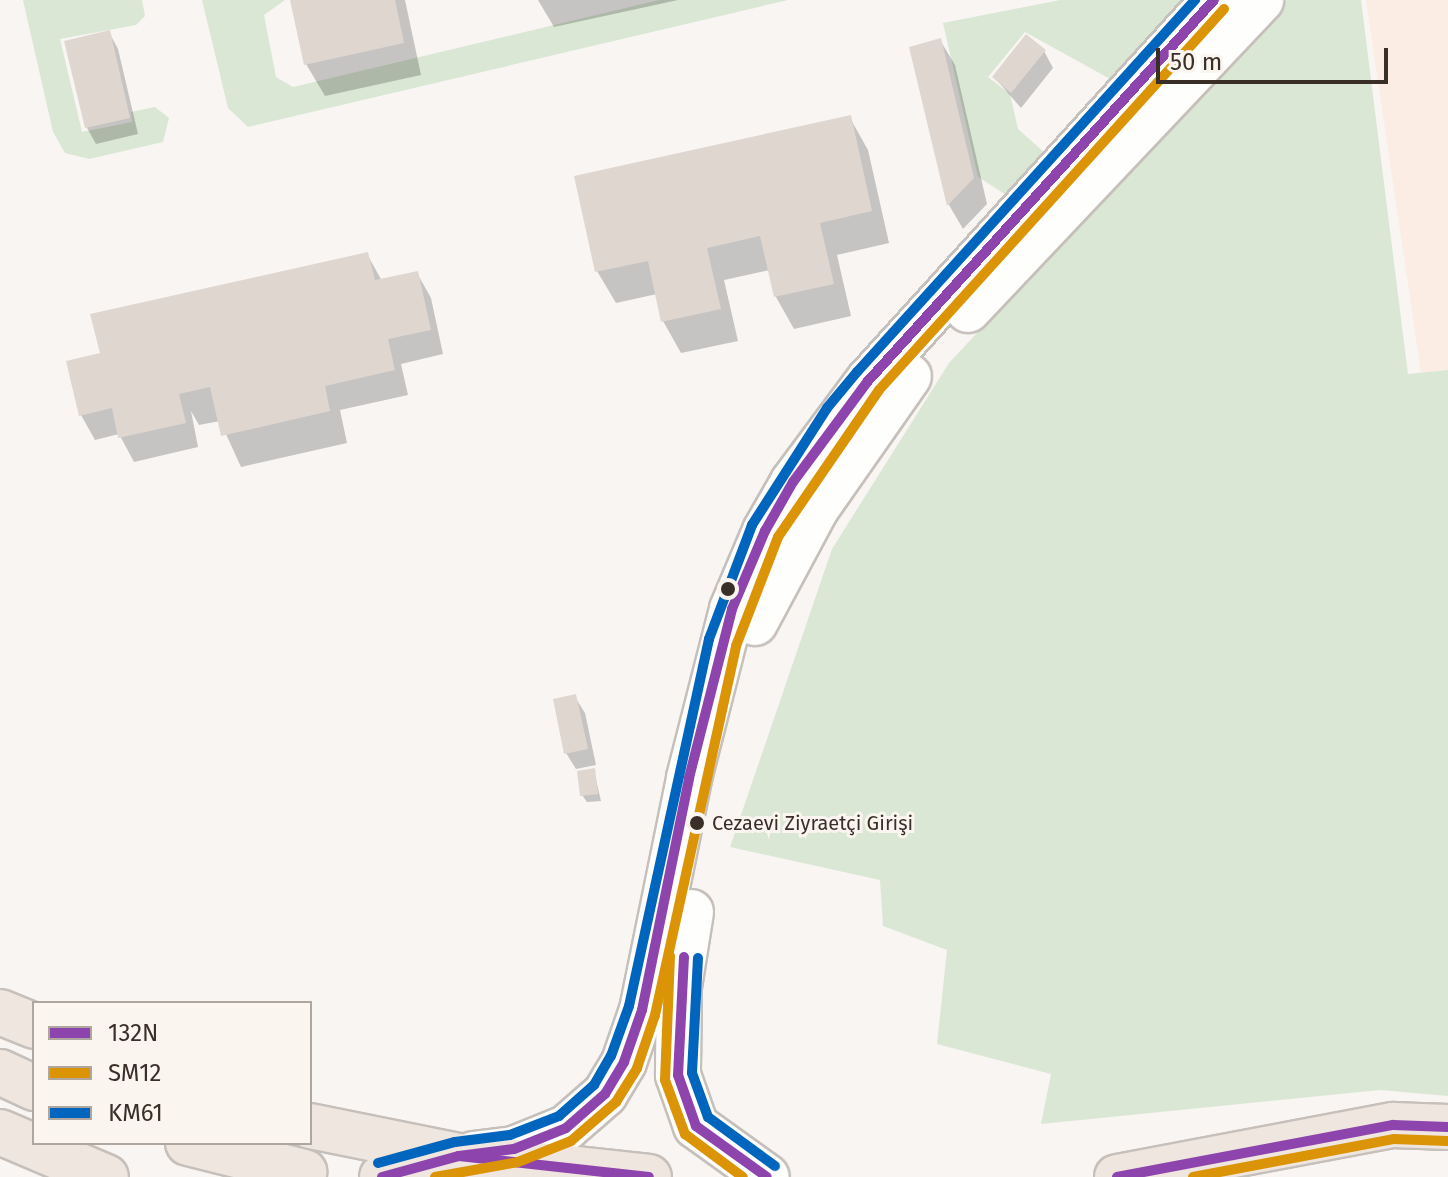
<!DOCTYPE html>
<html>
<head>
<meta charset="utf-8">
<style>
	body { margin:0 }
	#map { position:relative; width:1448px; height:1177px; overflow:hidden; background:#f8f5f3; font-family:"Fira Sans",sans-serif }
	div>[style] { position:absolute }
	.built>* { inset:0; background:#fbede3 }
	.green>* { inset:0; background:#dae7d4 }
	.shadow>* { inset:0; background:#0003 }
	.building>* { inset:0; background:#dfd6d0 }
	.roads { filter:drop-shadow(2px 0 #c6bfba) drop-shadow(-2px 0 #c6bfba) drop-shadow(0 2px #c6bfba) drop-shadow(0 -2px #c6bfba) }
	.secondary>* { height:44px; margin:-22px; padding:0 22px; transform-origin:22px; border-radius:22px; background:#fefefd }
	.trunk>* { height:44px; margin:-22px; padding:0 22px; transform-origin:22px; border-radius:22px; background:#f0e6e0 }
	.bus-1>* { height:10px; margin:-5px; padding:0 5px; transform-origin:5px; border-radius:5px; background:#8e44ad }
	.bus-2>* { height:10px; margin:-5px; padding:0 5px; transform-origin:5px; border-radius:5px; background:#db9406 }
	.bus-3>* { height:10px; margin:-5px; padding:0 5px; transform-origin:5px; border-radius:5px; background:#0065bd }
	.dots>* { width:22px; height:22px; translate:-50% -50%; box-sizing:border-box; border:4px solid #fbf5f0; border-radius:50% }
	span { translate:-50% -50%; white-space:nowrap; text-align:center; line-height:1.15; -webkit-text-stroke:6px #fbf5f0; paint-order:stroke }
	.bus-label { font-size:20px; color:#3a2f26 }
	.left { translate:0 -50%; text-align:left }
	.legend { position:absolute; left:32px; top:1001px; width:280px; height:144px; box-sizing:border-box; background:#fbf5f0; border:2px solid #aea69f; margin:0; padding:10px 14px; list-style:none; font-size:24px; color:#3a2f26 }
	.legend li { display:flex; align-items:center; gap:16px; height:40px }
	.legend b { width:40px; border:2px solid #aea69f }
	.scale { position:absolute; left:1156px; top:48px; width:232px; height:36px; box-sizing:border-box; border:4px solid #3a2f26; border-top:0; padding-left:10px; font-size:24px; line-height:28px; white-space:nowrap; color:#3a2f26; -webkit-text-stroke:6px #fbf5f0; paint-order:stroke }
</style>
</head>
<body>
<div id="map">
	<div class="built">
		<i style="clip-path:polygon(1366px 0,1448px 0,1448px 370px,1421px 373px)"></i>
	</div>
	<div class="green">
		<i style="clip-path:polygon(23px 0,142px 0,145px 16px,136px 25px,60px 39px,82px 132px,132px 122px,131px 112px,155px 107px,169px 118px,163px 142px,89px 159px,65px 153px,53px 132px)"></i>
		<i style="clip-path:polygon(202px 0,285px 0,264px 15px,276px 77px,293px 87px,659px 0,788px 0,248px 127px,228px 108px)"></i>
		<i style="clip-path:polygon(1060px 0,1183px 0,1112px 80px,1025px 32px,988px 77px,1010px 94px,1018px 129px,1046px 154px,1008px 196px,978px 177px,943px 23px)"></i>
		<i style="clip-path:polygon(1287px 0,1361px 0,1408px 374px,1448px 370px,1448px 1096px,1380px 1090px,1041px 1124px,1051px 1074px,937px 1044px,947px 950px,883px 926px,880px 880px,730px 847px,832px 549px,949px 363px)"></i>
	</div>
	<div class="shadow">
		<i style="clip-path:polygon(292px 0,405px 0,421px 75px,325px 96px,306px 64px)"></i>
		<i style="clip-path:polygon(538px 0,678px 0,554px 27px)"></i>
		<i style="clip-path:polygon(109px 32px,118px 49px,138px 134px,96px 144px,87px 128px,66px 42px)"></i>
		<i style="clip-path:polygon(940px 40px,955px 65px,987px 204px,963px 229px,949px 205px,912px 49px)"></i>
		<i style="clip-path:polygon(1044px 51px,1053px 68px,1021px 108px,994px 77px)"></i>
		<i style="clip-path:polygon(850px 118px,868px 150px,889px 243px,837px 255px,851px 316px,794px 329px,776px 297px,770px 270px,724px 280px,738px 341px,681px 353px,663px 321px,657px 294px,616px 303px,597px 271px)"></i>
		<i style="clip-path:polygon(367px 254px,382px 281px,417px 273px,431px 298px,443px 354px,401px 364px,408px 395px,340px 410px,347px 443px,241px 467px,220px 421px,199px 425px,191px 411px,198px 447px,134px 462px,119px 434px,95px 440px,81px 415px,102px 355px)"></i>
		<i style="clip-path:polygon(575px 697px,585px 713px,596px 765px,576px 769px,566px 753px)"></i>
		<i style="clip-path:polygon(594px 771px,601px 801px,587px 802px,582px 795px)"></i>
	</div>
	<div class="building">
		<i style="clip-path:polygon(290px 0,395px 0,404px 43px,304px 65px)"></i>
		<i style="clip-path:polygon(110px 30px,130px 118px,85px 128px,64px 41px)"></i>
		<i style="clip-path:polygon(1026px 34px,1046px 50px,1011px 93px,992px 77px)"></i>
		<i style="clip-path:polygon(941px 38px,974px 178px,947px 206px,909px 47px)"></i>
		<i style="clip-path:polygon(851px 115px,872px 211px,820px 223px,834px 284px,774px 297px,760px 236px,707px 248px,721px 309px,661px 322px,648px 261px,595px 272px,574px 176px)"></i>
		<i style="clip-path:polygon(368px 252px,375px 280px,418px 271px,431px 330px,388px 339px,395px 370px,325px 386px,330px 411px,221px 436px,210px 387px,179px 394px,186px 423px,118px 438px,112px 408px,79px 416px,66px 361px,100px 353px,90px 314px)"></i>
		<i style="clip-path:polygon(576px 694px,588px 749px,564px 754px,553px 699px)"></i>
		<i style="clip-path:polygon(595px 768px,598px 794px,580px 796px,577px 771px)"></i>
	</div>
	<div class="roads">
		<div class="secondary">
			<i style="left:968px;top:310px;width:427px;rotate:-46.6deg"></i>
			<i style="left:755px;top:623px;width:129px;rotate:-61.8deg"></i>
			<i style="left:816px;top:509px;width:162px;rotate:-55deg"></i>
			<i style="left:691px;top:912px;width:76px;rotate:99.1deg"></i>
			<i style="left:679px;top:987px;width:88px;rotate:90.7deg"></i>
			<i style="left:678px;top:1075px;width:54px;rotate:70.6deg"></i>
			<i style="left:696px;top:1126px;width:87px;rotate:35.7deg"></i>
			<i style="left:473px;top:1154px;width:41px;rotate:-7deg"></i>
			<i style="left:514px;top:1149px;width:56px;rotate:-22deg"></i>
			<i style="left:566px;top:1128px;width:52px;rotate:-41.1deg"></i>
			<i style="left:605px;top:1094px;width:37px;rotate:-59deg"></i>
			<i style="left:624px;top:1062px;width:55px;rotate:-70.9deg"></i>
			<i style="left:642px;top:1010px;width:237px;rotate:-78.5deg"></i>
			<i style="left:689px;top:778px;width:174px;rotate:-75.7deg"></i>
			<i style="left:732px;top:609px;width:85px;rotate:-67.1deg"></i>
			<i style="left:765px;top:531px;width:56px;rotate:-60.3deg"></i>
			<i style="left:793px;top:482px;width:126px;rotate:-53.4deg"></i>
			<i style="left:868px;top:381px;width:515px;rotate:-47.76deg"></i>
		</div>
		<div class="trunk">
			<i style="left:0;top:1012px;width:37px;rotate:22deg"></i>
			<i style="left:0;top:1072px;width:38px;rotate:25deg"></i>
			<i style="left:310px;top:1126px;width:152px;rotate:11.4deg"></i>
			<i style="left:459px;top:1156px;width:191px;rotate:6.3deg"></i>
			<i style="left:0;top:1132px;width:115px;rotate:23deg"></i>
			<i style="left:188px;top:1143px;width:120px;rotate:14deg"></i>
			<i style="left:382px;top:1177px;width:66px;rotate:-15.9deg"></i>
			<i style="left:1117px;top:1177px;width:281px;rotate:-10.7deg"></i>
			<i style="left:1393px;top:1125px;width:55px;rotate:2.1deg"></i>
		</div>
	</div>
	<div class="bus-1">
		<i style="left:684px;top:957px;width:118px;rotate:92.9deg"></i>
		<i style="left:678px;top:1075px;width:54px;rotate:70.6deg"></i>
		<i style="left:696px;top:1126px;width:87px;rotate:35.7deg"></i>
		<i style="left:459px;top:1156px;width:55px;rotate:-7.3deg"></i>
		<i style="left:514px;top:1149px;width:56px;rotate:-22deg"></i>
		<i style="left:566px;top:1128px;width:52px;rotate:-41.1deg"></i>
		<i style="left:605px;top:1094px;width:37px;rotate:-59deg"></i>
		<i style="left:624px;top:1062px;width:55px;rotate:-70.9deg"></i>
		<i style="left:642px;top:1010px;width:237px;rotate:-78.5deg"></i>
		<i style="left:689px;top:778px;width:174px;rotate:-75.7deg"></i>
		<i style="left:732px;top:609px;width:85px;rotate:-67.1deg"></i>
		<i style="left:765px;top:531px;width:56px;rotate:-60.3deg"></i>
		<i style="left:793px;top:482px;width:126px;rotate:-53.4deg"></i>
		<i style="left:868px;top:381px;width:515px;rotate:-47.76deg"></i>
		<i style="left:382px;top:1177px;width:80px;rotate:-15.3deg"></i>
		<i style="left:459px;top:1156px;width:191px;rotate:6.3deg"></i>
		<i style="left:1117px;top:1177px;width:281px;rotate:-10.7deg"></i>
		<i style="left:1393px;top:1125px;width:55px;rotate:2.1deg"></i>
	</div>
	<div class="bus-2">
		<i style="left:670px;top:956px;width:124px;rotate:92.3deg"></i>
		<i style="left:665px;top:1080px;width:58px;rotate:69.7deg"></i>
		<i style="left:685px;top:1134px;width:72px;rotate:36.6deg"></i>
		<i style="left:435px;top:1177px;width:84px;rotate:-10.2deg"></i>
		<i style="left:518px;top:1162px;width:57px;rotate:-21.6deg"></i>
		<i style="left:571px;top:1141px;width:60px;rotate:-40.9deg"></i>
		<i style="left:616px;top:1102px;width:40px;rotate:-58deg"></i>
		<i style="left:637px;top:1068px;width:56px;rotate:-71.2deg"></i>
		<i style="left:655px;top:1015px;width:378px;rotate:-77.6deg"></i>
		<i style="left:736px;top:646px;width:117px;rotate:-68.9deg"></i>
		<i style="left:778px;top:537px;width:178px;rotate:-55.5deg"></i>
		<i style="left:879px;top:390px;width:514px;rotate:-47.84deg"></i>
		<i style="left:1193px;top:1177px;width:205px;rotate:-10.7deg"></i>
		<i style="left:1394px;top:1139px;width:53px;rotate:2.2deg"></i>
	</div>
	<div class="bus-3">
		<i style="left:698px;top:958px;width:115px;rotate:93deg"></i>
		<i style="left:692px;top:1073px;width:47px;rotate:70deg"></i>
		<i style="left:708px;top:1117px;width:83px;rotate:36.2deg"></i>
		<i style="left:378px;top:1163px;width:80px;rotate:-15.3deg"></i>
		<i style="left:455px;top:1142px;width:55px;rotate:-7.3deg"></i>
		<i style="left:510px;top:1135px;width:53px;rotate:-21.2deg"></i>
		<i style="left:559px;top:1116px;width:47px;rotate:-41.5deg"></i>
		<i style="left:594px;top:1085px;width:34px;rotate:-60deg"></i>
		<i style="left:611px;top:1056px;width:53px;rotate:-70.2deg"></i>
		<i style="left:629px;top:1006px;width:376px;rotate:-77.7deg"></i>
		<i style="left:709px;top:639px;width:122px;rotate:-69.3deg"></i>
		<i style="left:752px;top:525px;width:139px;rotate:-57.3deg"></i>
		<i style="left:827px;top:408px;width:47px;rotate:-50.2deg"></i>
		<i style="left:857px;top:372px;width:503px;rotate:-47.74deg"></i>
	</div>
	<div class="dots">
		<i style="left:728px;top:589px;background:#3a2f26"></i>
		<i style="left:697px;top:823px;background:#3a2f26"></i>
	</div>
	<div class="bus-label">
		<span class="left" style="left:712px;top:823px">Cezaevi Ziyraetçi Girişi</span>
	</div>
	<ul class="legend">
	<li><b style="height:10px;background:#8e44ad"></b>132N</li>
	<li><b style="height:10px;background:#db9406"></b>SM12</li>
	<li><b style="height:10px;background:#0065bd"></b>KM61</li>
	</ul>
	<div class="scale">50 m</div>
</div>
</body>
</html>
